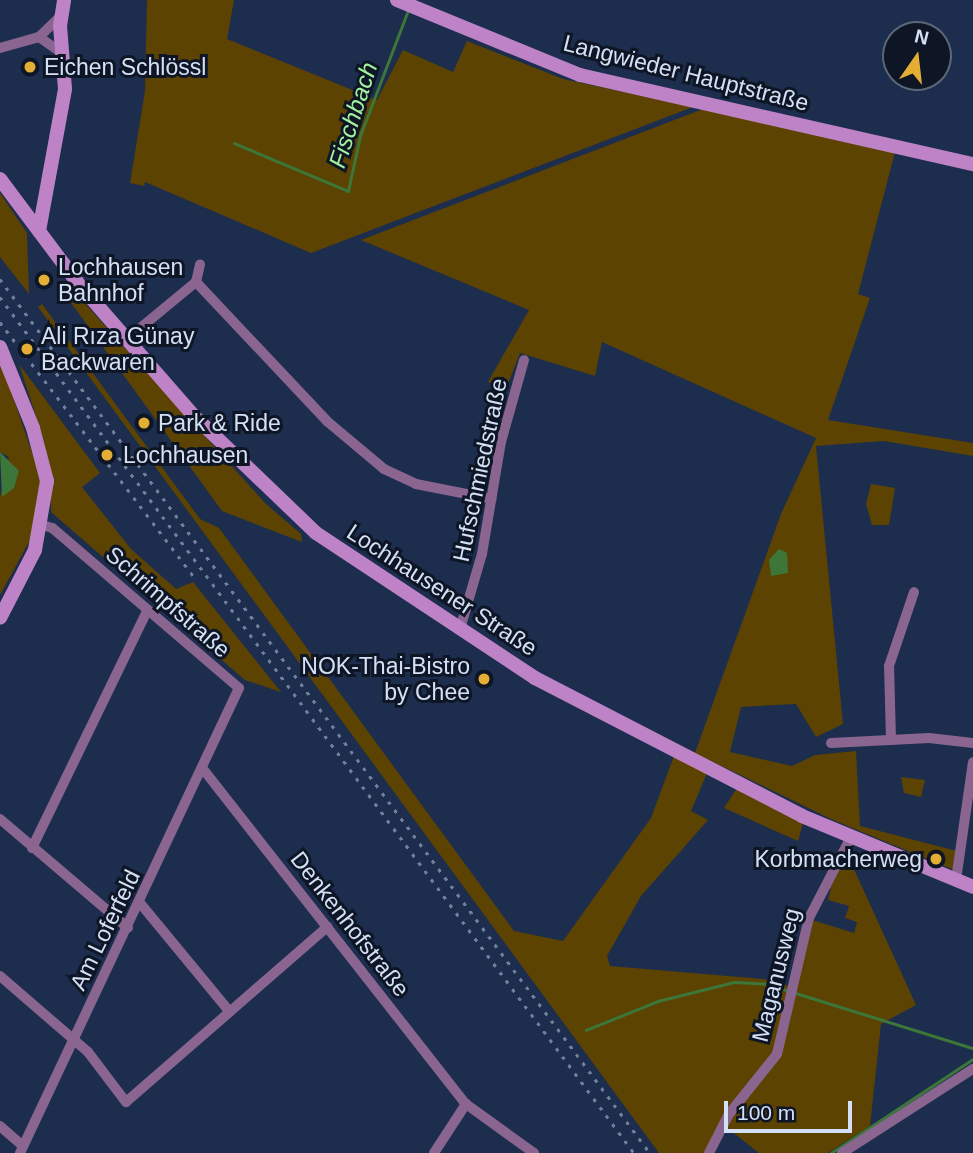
<!DOCTYPE html>
<html>
<head>
<meta charset="utf-8">
<style>
	body { margin:0 }
	#map { position:relative; width:973px; height:1153px; overflow:hidden; background:#1c2d4e; font-family:Helvetica,sans-serif }
	div>[style] { position:absolute }
	.green>* { inset:0; background:#5d4301 }
	.water>* { inset:0; background:#3c7639 }
	.stream>* { height:2.5px; margin:-1.25px; padding:0 1.25px; transform-origin:1.25px; border-radius:1.25px; background:#3c7639 }
	.street>* { height:10px; margin:-5px; padding:0 5px; transform-origin:5px; border-radius:5px; background:#8a658f }
	.secondary>* { height:14px; margin:-7px; padding:0 7px; transform-origin:7px; border-radius:7px; background:#be83c6 }
	.rail>* { height:2.5px; margin-top:-1.25px; transform-origin:0; background:repeating-linear-gradient(90deg,#71809b 0 3.5px,transparent 0 10.5px) }
	.dots>* { width:19px; height:19px; translate:-50% -50%; box-sizing:border-box; border:4px solid #0e1625; border-radius:50% }
	span { translate:-50% -50%; white-space:nowrap; text-align:center; line-height:1.15; -webkit-text-stroke:6px #0e1625; paint-order:stroke }
	.poi-label { font-size:23px; color:#d4e0f5 }
	.left { translate:0 -50%; text-align:left }
	.right { translate:-100% -50%; text-align:right }
	.street-label { font-size:23px; color:#d4e0f5 }
	.water-label { font-size:24px; color:#a2f29d; font-style:italic }
	.north { position:absolute; left:882px; top:21px; width:70px; height:70px; box-sizing:border-box; background:#0e1625; border:2px solid #5d6778; border-radius:50%; rotate:14deg; font-size:19px; font-weight:700; line-height:28px; text-align:center; color:#d4e0f5 }
	.north::after { content:''; display:block; margin:auto; width:24px; height:32px; background:#e4ae35; clip-path:polygon(50% 0,100% 100%,50% 72%,0 100%) }
	.scale { position:absolute; left:724px; top:1101px; width:128px; height:32px; box-sizing:border-box; border:4px solid #d4e0f5; border-top:0; padding-left:9px; font-size:21px; line-height:24px; white-space:nowrap; color:#d4e0f5; -webkit-text-stroke:5px #0e1625; paint-order:stroke }
</style>
</head>
<body>
<div id="map">
	<div class="green">
		<i style="clip-path:polygon(147px 0,234px 0,227px 39px,377px 100px,403px 50px,453px 72px,467px 41px,563px 79px,693px 107px,311px 253px,145px 182px,144px 186px,130px 183px,145px 91px)"></i>
		<i style="clip-path:polygon(703px 109px,895px 152px,858px 294px,870px 298px,828px 420px,973px 443px,973px 456px,884px 441px,816px 446px,843px 724px,816px 737px,796px 704px,741px 707px,730px 752px,792px 766px,815px 755px,856px 751px,860px 826px,957px 851px,954px 870px,833px 820px,695px 753px,781px 514px,816px 438px,602px 342px,595px 376px,520px 353px,506px 389px,488px 382px,529px 310px,361px 240px)"></i>
		<i style="clip-path:polygon(0 193px,27px 233px,29px 294px,0 257px)"></i>
		<i style="clip-path:polygon(70px 287px,265px 503px,301px 534px,302px 542px,222px 511px,64px 293px)"></i>
		<i style="clip-path:polygon(42px 304px,200px 519px,219px 528px,514px 931px,563px 941px,651px 818px,674px 756px,707px 773px,691px 811px,708px 820px,641px 896px,607px 956px,610px 966px,763px 979px,793px 987px,780px 1043px,706px 1153px,659px 1153px,38px 307px)"></i>
		<i style="clip-path:polygon(0 359px,41px 479px,35px 531px,0 595px,0 497px,9px 457px,0 452px)"></i>
		<i style="clip-path:polygon(19px 364px,100px 473px,82px 487px,131px 549px,176px 589px,193px 582px,281px 692px,245px 680px,51px 512px,51px 479px,43px 438px)"></i>
		<i style="clip-path:polygon(871px 484px,895px 488px,889px 525px,872px 525px,866px 504px)"></i>
		<i style="clip-path:polygon(901px 777px,925px 780px,921px 797px,904px 793px)"></i>
		<i style="clip-path:polygon(737px 788px,803px 823px,798px 841px,724px 808px)"></i>
		<i style="clip-path:polygon(847px 854px,916px 1005px,881px 1024px,870px 1126px,828px 1153px,759px 1153px,725px 1126px,772px 1067px,809px 919px,854px 933px,857px 922px,845px 918px,849px 906px,828px 900px,831px 889px,824px 886px)"></i>
	</div>
	<div class="water">
		<i style="clip-path:polygon(0 452px,19px 471px,14px 488px,2px 497px)"></i>
		<i style="clip-path:polygon(779px 549px,787px 553px,788px 573px,771px 576px,769px 560px)"></i>
	</div>
	<div class="stream">
		<i style="left:234px;top:143px;width:124px;rotate:22.8deg"></i>
		<i style="left:348px;top:191px;width:56px;rotate:-77.7deg"></i>
		<i style="left:360px;top:136px;width:132px;rotate:-69.1deg"></i>
		<i style="left:586px;top:1030px;width:78px;rotate:-21.9deg"></i>
		<i style="left:658px;top:1001px;width:78px;rotate:-14deg"></i>
		<i style="left:734px;top:982px;width:33px;rotate:3deg"></i>
		<i style="left:767px;top:984px;width:216px;rotate:17.3deg"></i>
		<i style="left:831px;top:1153px;width:170px;rotate:-33.5deg"></i>
	</div>
	<div class="street">
		<i style="left:39px;top:37px;width:29px;rotate:35deg"></i>
		<i style="left:0;top:48px;width:41px;rotate:-15.8deg"></i>
		<i style="left:39px;top:37px;width:29px;rotate:-44deg"></i>
		<i style="left:196px;top:282px;width:18px;rotate:-77deg"></i>
		<i style="left:127px;top:339px;width:89px;rotate:-39.6deg"></i>
		<i style="left:196px;top:282px;width:192px;rotate:46.7deg"></i>
		<i style="left:328px;top:422px;width:73px;rotate:40deg"></i>
		<i style="left:384px;top:469px;width:35px;rotate:25deg"></i>
		<i style="left:416px;top:484px;width:77px;rotate:11.2deg"></i>
		<i style="left:460px;top:629px;width:78px;rotate:-73.7deg"></i>
		<i style="left:482px;top:554px;width:114px;rotate:-80.4deg"></i>
		<i style="left:501px;top:442px;width:85px;rotate:-74.3deg"></i>
		<i style="left:891px;top:740px;width:74px;rotate:-91.5deg"></i>
		<i style="left:889px;top:666px;width:78px;rotate:-71.3deg"></i>
		<i style="left:831px;top:743px;width:98px;rotate:-2.9deg"></i>
		<i style="left:929px;top:738px;width:44px;rotate:6.5deg"></i>
		<i style="left:203px;top:769px;width:426px;rotate:51.9deg"></i>
		<i style="left:466px;top:1104px;width:84px;rotate:35.8deg"></i>
		<i style="left:0;top:819px;width:168px;rotate:40.4deg"></i>
		<i style="left:32px;top:848px;width:263px;rotate:-64.1deg"></i>
		<i style="left:956px;top:880px;width:119px;rotate:-81.8deg"></i>
		<i style="left:140px;top:903px;width:141px;rotate:50.5deg"></i>
		<i style="left:0;top:976px;width:116px;rotate:40.8deg"></i>
		<i style="left:88px;top:1052px;width:63px;rotate:52.8deg"></i>
		<i style="left:126px;top:1102px;width:267px;rotate:-41deg"></i>
		<i style="left:0;top:1126px;width:30px;rotate:41deg"></i>
		<i style="left:20px;top:1153px;width:514px;rotate:-64.78deg"></i>
		<i style="left:239px;top:688px;width:246px;rotate:-139.4deg"></i>
		<i style="left:52px;top:528px;width:10px;rotate:-163deg"></i>
		<i style="left:434px;top:1153px;width:59px;rotate:-56.9deg"></i>
		<i style="left:709px;top:1153px;width:44px;rotate:-62.9deg"></i>
		<i style="left:729px;top:1114px;width:77px;rotate:-51.3deg"></i>
		<i style="left:777px;top:1054px;width:140px;rotate:-76.8deg"></i>
		<i style="left:809px;top:918px;width:91px;rotate:-62.6deg"></i>
		<i style="left:842px;top:1153px;width:156px;rotate:-32.7deg"></i>
	</div>
	<div class="secondary">
		<i style="left:397px;top:0;width:198px;rotate:22.3deg"></i>
		<i style="left:580px;top:75px;width:403px;rotate:12.8deg"></i>
		<i style="left:0;top:179px;width:129px;rotate:53.2deg"></i>
		<i style="left:77px;top:282px;width:178px;rotate:48.9deg"></i>
		<i style="left:194px;top:416px;width:169px;rotate:43.8deg"></i>
		<i style="left:316px;top:533px;width:263px;rotate:33.5deg"></i>
		<i style="left:535px;top:678px;width:301px;rotate:27.3deg"></i>
		<i style="left:802px;top:816px;width:185px;rotate:22.5deg"></i>
		<i style="left:39px;top:231px;width:144px;rotate:-79.6deg"></i>
		<i style="left:65px;top:89px;width:63px;rotate:-94.5deg"></i>
		<i style="left:60px;top:26px;width:26px;rotate:-81deg"></i>
		<i style="left:0;top:347px;width:87px;rotate:67.8deg"></i>
		<i style="left:33px;top:428px;width:55px;rotate:75.2deg"></i>
		<i style="left:47px;top:481px;width:70px;rotate:99.9deg"></i>
		<i style="left:35px;top:550px;width:76px;rotate:117.2deg"></i>
	</div>
	<div class="rail">
		<i style="left:0;top:279px;width:1089px;rotate:53.36deg"></i>
		<i style="left:0;top:297px;width:1065px;rotate:53.47deg"></i>
		<i style="left:0;top:322px;width:322px;rotate:52.7deg"></i>
	</div>
	<div class="dots">
		<i style="left:30px;top:67px;background:#e4ae35"></i>
		<i style="left:44px;top:280px;background:#e4ae35"></i>
		<i style="left:27px;top:349px;background:#e4ae35"></i>
		<i style="left:144px;top:423px;background:#e4ae35"></i>
		<i style="left:107px;top:455px;background:#e4ae35"></i>
		<i style="left:484px;top:679px;background:#e4ae35"></i>
		<i style="left:936px;top:859px;background:#e4ae35"></i>
	</div>
	<div class="poi-label">
		<span class="left" style="left:44px;top:67px">Eichen Schlössl</span>
		<span class="left" style="left:58px;top:280px">Lochhausen<br>Bahnhof</span>
		<span class="left" style="left:41px;top:349px">Ali Rıza Günay<br>Backwaren</span>
		<span class="left" style="left:158px;top:423px">Park &amp; Ride</span>
		<span class="left" style="left:123px;top:455px">Lochhausen</span>
		<span class="right" style="left:470px;top:679px">NOK-Thai-Bistro<br>by Chee</span>
		<span class="right" style="left:922px;top:859px">Korbmacherweg</span>
	</div>
	<div class="street-label">
		<span style="left:686px;top:73px;rotate:14deg">Langwieder Hauptstraße</span>
		<span style="left:480px;top:470px;rotate:-78deg">Hufschmiedstraße</span>
		<span style="left:442px;top:590px;rotate:33deg">Lochhausener Straße</span>
		<span style="left:168px;top:602px;rotate:41deg">Schrimpfstraße</span>
		<span style="left:350px;top:924px;rotate:52deg">Denkenhofstraße</span>
		<span style="left:105px;top:930px;rotate:-64deg">Am Loferfeld</span>
		<span style="left:776px;top:975px;rotate:-76deg">Maganusweg</span>
	</div>
	<div class="water-label">
		<span style="left:353px;top:115px;rotate:-72deg">Fischbach</span>
	</div>
	<div class="north">N</div>
	<div class="scale">100 m</div>
</div>
</body>
</html>
